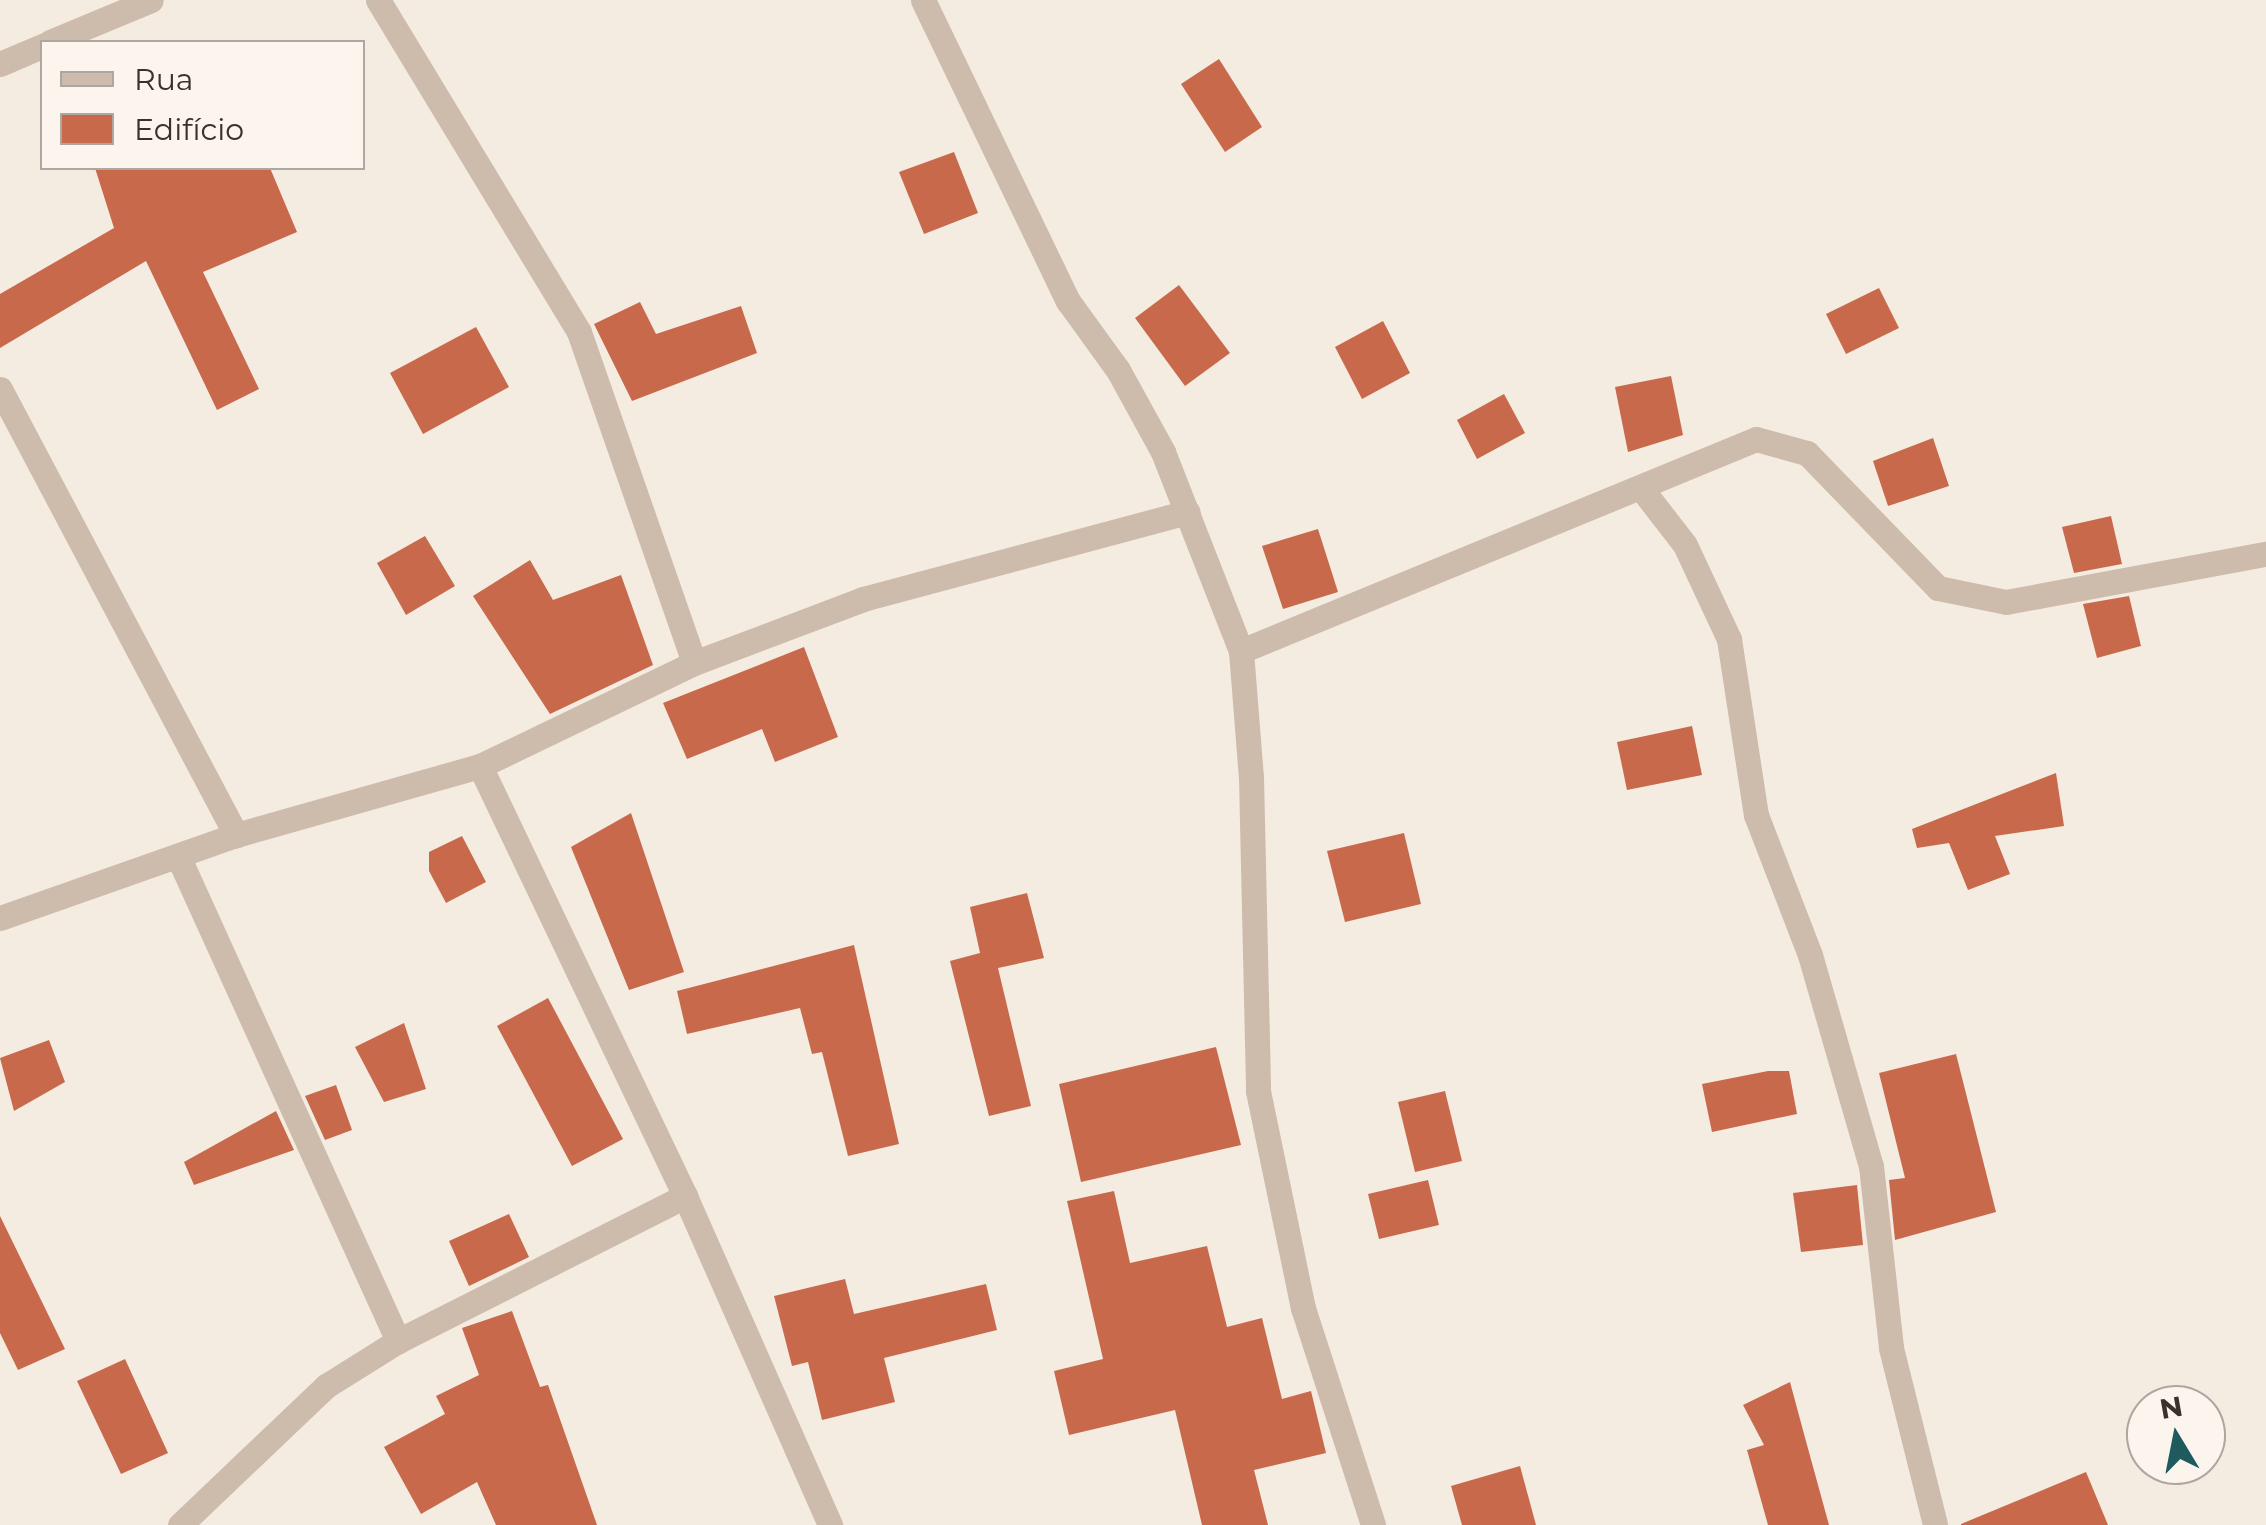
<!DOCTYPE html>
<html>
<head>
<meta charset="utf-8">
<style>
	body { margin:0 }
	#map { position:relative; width:2266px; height:1525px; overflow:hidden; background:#f4ebe1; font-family:Montserrat,sans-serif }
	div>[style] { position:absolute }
	.building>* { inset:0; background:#c8694b }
	.street>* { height:25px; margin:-12.5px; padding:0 12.5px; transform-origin:12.5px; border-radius:12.5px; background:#cdbbac }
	span { translate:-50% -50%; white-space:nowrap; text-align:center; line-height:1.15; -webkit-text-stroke:8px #fbf5ee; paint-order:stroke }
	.legend { position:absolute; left:40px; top:40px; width:325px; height:130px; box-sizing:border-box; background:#fbf5ee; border:2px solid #aea6a0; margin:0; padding:12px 18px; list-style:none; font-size:30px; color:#3b302b }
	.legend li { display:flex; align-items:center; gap:20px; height:50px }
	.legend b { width:50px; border:2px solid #aea6a0 }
	.north { position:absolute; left:2126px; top:1385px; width:100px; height:100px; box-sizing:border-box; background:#fbf5ee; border:2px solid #aea6a0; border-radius:50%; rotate:350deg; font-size:28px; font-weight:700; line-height:40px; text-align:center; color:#3b302b }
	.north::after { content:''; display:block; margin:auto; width:35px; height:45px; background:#1f5a5e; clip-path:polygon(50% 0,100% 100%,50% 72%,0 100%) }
</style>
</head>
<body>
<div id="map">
	<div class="building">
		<i style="clip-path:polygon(1219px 59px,1262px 127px,1225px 152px,1181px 84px)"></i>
		<i style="clip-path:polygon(954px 152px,978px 213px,924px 234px,899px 172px)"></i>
		<i style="clip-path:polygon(95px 168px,270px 168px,297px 232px,203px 272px,259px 389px,217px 410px,146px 261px,0 348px,0 294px,114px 228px)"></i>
		<i style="clip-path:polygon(1179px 285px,1230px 353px,1185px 386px,1135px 318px)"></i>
		<i style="clip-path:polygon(1879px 288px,1899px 328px,1846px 354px,1826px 314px)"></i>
		<i style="clip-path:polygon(640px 302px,656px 334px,741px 306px,757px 353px,632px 401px,594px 324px)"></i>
		<i style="clip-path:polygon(1383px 321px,1410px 373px,1362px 399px,1335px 347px)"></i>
		<i style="clip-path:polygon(476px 327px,509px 387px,423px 434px,390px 373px)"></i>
		<i style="clip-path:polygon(1671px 376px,1683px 435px,1628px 452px,1615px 387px)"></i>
		<i style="clip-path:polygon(1504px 394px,1525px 433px,1477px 459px,1457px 420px)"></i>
		<i style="clip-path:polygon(1933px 438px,1949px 486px,1888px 506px,1873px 461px)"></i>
		<i style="clip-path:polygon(2111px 516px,2122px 564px,2074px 573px,2062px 527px)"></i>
		<i style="clip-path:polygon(1318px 529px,1338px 592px,1283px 609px,1262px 546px)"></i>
		<i style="clip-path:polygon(425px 536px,455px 586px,406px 615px,377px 563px)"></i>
		<i style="clip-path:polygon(530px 560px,553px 600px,621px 575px,653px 665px,550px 714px,473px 596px)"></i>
		<i style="clip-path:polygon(2129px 596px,2141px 646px,2097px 658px,2083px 604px)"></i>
		<i style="clip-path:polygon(804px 647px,838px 737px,775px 762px,762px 729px,687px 759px,663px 703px)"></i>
		<i style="clip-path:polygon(1692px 726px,1702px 775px,1627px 790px,1617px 742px)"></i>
		<i style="clip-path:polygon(2056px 773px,2064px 826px,1995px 836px,2010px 874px,1968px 890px,1949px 843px,1917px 848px,1912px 829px)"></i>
		<i style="clip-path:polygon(631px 813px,684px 972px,629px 990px,571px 847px)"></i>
		<i style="clip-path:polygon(1404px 833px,1421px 904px,1345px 922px,1327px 851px)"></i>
		<i style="clip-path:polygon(462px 836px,486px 882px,446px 903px,429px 871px,429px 852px)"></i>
		<i style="clip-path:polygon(1027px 893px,1044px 958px,998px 968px,1031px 1106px,989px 1116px,950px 961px,980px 953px,970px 907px)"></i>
		<i style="clip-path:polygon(854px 945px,899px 1144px,848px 1156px,822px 1052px,812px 1054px,800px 1008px,687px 1034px,677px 991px)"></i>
		<i style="clip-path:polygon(548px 998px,623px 1139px,572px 1166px,497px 1026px)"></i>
		<i style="clip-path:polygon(404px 1023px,426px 1089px,384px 1102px,355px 1047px)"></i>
		<i style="clip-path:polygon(49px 1040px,65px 1082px,14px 1111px,0 1058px)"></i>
		<i style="clip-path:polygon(1216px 1047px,1241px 1145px,1081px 1182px,1059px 1084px)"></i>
		<i style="clip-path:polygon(1956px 1054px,1996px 1212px,1895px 1240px,1889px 1180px,1905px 1178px,1879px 1073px)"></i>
		<i style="clip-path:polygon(1768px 1071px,1789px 1071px,1797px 1114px,1712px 1132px,1702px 1084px)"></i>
		<i style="clip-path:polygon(336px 1085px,352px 1130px,325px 1140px,305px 1096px)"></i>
		<i style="clip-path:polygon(1445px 1091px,1462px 1161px,1415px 1172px,1398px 1102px)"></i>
		<i style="clip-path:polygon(276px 1111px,294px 1150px,194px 1185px,184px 1162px)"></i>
		<i style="clip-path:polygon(1428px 1180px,1439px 1225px,1379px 1239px,1368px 1194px)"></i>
		<i style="clip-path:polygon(1857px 1185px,1863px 1245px,1801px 1252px,1793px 1193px)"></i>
		<i style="clip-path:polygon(1114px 1191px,1130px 1263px,1207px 1246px,1227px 1327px,1262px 1318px,1282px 1399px,1311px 1391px,1326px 1453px,1254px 1470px,1268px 1525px,1202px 1525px,1175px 1410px,1069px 1435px,1054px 1371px,1103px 1359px,1067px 1201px)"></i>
		<i style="clip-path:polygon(509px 1214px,529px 1257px,469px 1286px,449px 1241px)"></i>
		<i style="clip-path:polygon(0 1216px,65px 1349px,18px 1370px,0 1333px)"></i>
		<i style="clip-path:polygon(845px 1279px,854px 1314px,986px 1284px,997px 1330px,884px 1358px,895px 1402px,822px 1420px,808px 1362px,792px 1366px,774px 1296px)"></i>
		<i style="clip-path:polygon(512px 1311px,540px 1387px,548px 1385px,597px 1525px,496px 1525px,477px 1482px,421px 1514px,384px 1447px,445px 1414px,436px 1396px,479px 1375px,462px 1328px)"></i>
		<i style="clip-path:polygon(125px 1359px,168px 1453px,121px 1474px,77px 1381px)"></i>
		<i style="clip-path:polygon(1790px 1382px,1804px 1434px,1829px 1525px,1768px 1525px,1747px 1450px,1764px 1445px,1743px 1405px)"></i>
		<i style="clip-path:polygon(1520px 1466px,1536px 1525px,1462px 1525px,1451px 1486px)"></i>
		<i style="clip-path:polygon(2086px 1472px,2108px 1525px,1961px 1525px,1961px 1524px)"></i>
	</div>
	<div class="street">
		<i style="left:378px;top:0;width:388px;rotate:58.8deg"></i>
		<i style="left:579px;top:332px;width:350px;rotate:70.8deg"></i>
		<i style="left:923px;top:0;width:334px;rotate:64.3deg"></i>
		<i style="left:1068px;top:301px;width:85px;rotate:54.1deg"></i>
		<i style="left:1118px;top:370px;width:94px;rotate:61.2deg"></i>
		<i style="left:1163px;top:452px;width:214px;rotate:68.6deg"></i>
		<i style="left:1241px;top:651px;width:126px;rotate:85.5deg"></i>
		<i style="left:1251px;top:777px;width:314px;rotate:88.7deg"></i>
		<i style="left:1258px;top:1091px;width:222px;rotate:78.3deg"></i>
		<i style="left:1303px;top:1308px;width:228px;rotate:72.1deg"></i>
		<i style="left:50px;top:42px;width:109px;rotate:-22.6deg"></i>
		<i style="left:0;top:64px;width:46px;rotate:-23.2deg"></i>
		<i style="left:0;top:389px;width:505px;rotate:62.11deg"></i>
		<i style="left:1641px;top:488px;width:72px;rotate:52.3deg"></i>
		<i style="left:1685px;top:545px;width:104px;rotate:64.9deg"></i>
		<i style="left:1729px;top:639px;width:178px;rotate:81.3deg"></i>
		<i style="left:1756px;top:815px;width:150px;rotate:68.9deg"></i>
		<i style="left:1810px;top:955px;width:220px;rotate:73.9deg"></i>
		<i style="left:1871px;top:1166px;width:183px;rotate:83.7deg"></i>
		<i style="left:1891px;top:1348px;width:182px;rotate:76deg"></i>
		<i style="left:1241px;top:651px;width:557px;rotate:-22.37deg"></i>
		<i style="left:1756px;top:439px;width:53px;rotate:15.4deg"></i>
		<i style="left:1807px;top:453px;width:188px;rotate:45.9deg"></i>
		<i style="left:1938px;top:588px;width:69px;rotate:11.6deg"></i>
		<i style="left:2006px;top:602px;width:264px;rotate:-10.5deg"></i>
		<i style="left:480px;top:766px;width:476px;rotate:64.5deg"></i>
		<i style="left:685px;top:1196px;width:360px;rotate:66.2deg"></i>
		<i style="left:178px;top:856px;width:533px;rotate:65.6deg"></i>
		<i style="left:0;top:918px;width:250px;rotate:-19.4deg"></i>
		<i style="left:236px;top:835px;width:254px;rotate:-15.8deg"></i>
		<i style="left:480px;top:766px;width:237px;rotate:-25.7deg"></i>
		<i style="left:694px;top:663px;width:181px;rotate:-20.7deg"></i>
		<i style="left:863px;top:599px;width:336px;rotate:-15deg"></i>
		<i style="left:180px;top:1525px;width:202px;rotate:-43.6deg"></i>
		<i style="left:326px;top:1386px;width:85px;rotate:-32deg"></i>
		<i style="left:398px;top:1341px;width:322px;rotate:-26.8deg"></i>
	</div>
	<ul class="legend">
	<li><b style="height:12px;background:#cdbbac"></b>Rua</li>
	<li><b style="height:28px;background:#c8694b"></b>Edifício</li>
	</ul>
	<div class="north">N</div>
</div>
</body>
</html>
